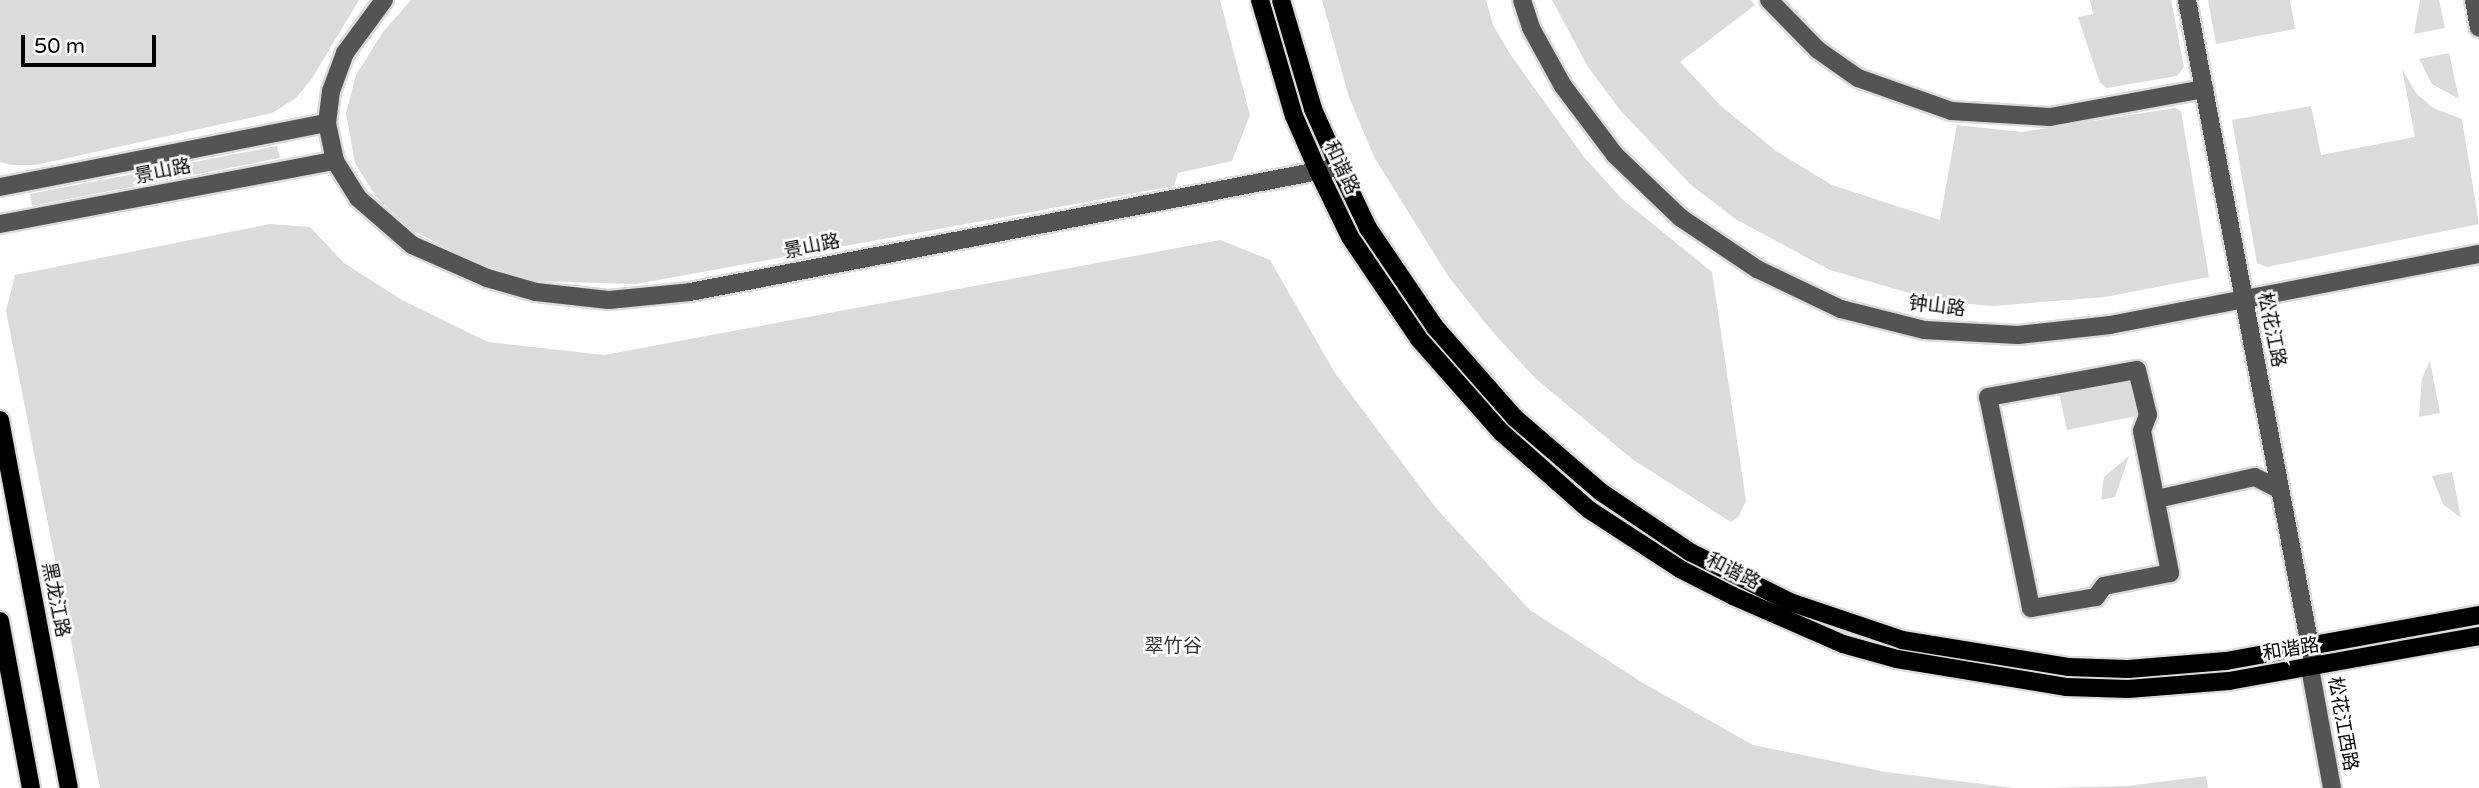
<!DOCTYPE html>
<html>
<head>
<meta charset="utf-8">
<style>
	body { margin:0 }
	#map { position:relative; width:2479px; height:788px; overflow:hidden; background:#fff; font-family:"Varela Round","Noto Sans SC",sans-serif }
	div>[style] { position:absolute }
	.green>* { inset:0; background:#dbdbdb }
	.roads { filter:drop-shadow(2px 0 #dbdbdb) drop-shadow(-2px 0 #dbdbdb) drop-shadow(0 2px #dbdbdb) drop-shadow(0 -2px #dbdbdb) }
	.minor>* { height:18px; margin:-9px; padding:0 9px; transform-origin:9px; border-radius:9px; background:#545454 }
	.major>* { height:18px; margin:-9px; padding:0 9px; transform-origin:9px; border-radius:9px; background:#000 }
	span { translate:-50% -50%; white-space:nowrap; text-align:center; line-height:1.15; -webkit-text-stroke:5px #fff; paint-order:stroke }
	.street-label { font-size:19px; color:#000 }
	.park-label { font-size:19px; color:#323232 }
	.scale { position:absolute; left:21px; top:35px; width:135px; height:32px; box-sizing:border-box; border:4px solid #000; border-top:0; padding-left:9px; font-size:21px; line-height:24px; white-space:nowrap; color:#000; -webkit-text-stroke:5px #fff; paint-order:stroke }
</style>
</head>
<body>
<div id="map">
	<div class="green">
		<i style="clip-path:polygon(0 0,359px 0,311px 80px,296px 98px,272px 113px,36px 165px,12px 165px,0 162px)"></i>
		<i style="clip-path:polygon(411px 0,1220px 0,1250px 115px,1232px 161px,1178px 173px,1174px 186px,636px 284px,534px 281px,474px 261px,413px 231px,376px 197px,355px 163px,346px 113px,356px 75px,383px 32px)"></i>
		<i style="clip-path:polygon(1322px 0,1486px 0,1493px 25px,1510px 54px,1584px 157px,1622px 199px,1712px 272px,1746px 501px,1738px 517px,1731px 522px,1632px 459px,1536px 379px,1490px 329px,1448px 276px,1374px 157px,1349px 97px)"></i>
		<i style="clip-path:polygon(1552px 0,1751px 0,1755px 5px,1680px 62px,1721px 106px,1776px 151px,1832px 185px,1940px 220px,1957px 125px,2022px 132px,2175px 108px,2181px 111px,2209px 277px,2105px 297px,1993px 306px,1937px 301px,1830px 270px,1737px 220px,1691px 185px,1620px 110px,1588px 67px)"></i>
		<i style="clip-path:polygon(2090px 0,2171px 0,2184px 67px,2177px 76px,2107px 88px,2100px 83px,2078px 17px,2093px 14px)"></i>
		<i style="clip-path:polygon(2208px 0,2290px 0,2295px 29px,2216px 44px)"></i>
		<i style="clip-path:polygon(2420px 0,2439px 0,2445px 28px,2414px 34px)"></i>
		<i style="clip-path:polygon(2449px 53px,2459px 99px,2432px 84px,2419px 59px)"></i>
		<i style="clip-path:polygon(2402px 69px,2416px 93px,2433px 108px,2462px 119px,2479px 224px,2267px 267px,2257px 263px,2232px 120px,2311px 106px,2321px 155px,2415px 137px)"></i>
		<i style="clip-path:polygon(277px 146px,280px 158px,32px 206px,30px 194px)"></i>
		<i style="clip-path:polygon(270px 224px,310px 227px,344px 263px,402px 300px,488px 342px,604px 355px,1220px 240px,1270px 260px,1335px 373px,1436px 508px,1530px 610px,1643px 683px,1753px 745px,1886px 772px,2014px 788px,100px 788px,6px 311px,15px 275px)"></i>
		<i style="clip-path:polygon(2430px 361px,2440px 413px,2419px 417px,2422px 378px)"></i>
		<i style="clip-path:polygon(2129px 378px,2137px 416px,2067px 430px,2059px 392px)"></i>
		<i style="clip-path:polygon(2129px 456px,2115px 497px,2101px 500px,2104px 477px)"></i>
		<i style="clip-path:polygon(2452px 472px,2461px 518px,2443px 504px,2432px 476px)"></i>
		<i style="clip-path:polygon(2206px 776px,2208px 788px,2047px 788px,2127px 786px)"></i>
	</div>
	<div class="roads">
		<div class="minor">
			<i style="left:384px;top:0;width:66px;rotate:126.3deg"></i>
			<i style="left:345px;top:53px;width:40px;rotate:110.2deg"></i>
			<i style="left:331px;top:91px;width:32px;rotate:97deg"></i>
			<i style="left:327px;top:123px;width:39px;rotate:78deg"></i>
			<i style="left:335px;top:161px;width:44px;rotate:58.1deg"></i>
			<i style="left:358px;top:198px;width:72px;rotate:41deg"></i>
			<i style="left:412px;top:245px;width:82px;rotate:23.7deg"></i>
			<i style="left:487px;top:278px;width:51px;rotate:15.9deg"></i>
			<i style="left:536px;top:292px;width:73px;rotate:6.3deg"></i>
			<i style="left:609px;top:300px;width:81px;rotate:-5.6deg"></i>
			<i style="left:690px;top:292px;width:661px;rotate:-10.9deg"></i>
			<i style="left:1522px;top:0;width:29px;rotate:72deg"></i>
			<i style="left:1531px;top:28px;width:66px;rotate:61.1deg"></i>
			<i style="left:1563px;top:86px;width:86px;rotate:53deg"></i>
			<i style="left:1615px;top:155px;width:91px;rotate:43.7deg"></i>
			<i style="left:1681px;top:218px;width:92px;rotate:33.9deg"></i>
			<i style="left:1757px;top:269px;width:93px;rotate:25.5deg"></i>
			<i style="left:1841px;top:309px;width:86px;rotate:14.2deg"></i>
			<i style="left:1924px;top:330px;width:94px;rotate:3deg"></i>
			<i style="left:2018px;top:335px;width:93px;rotate:-6.2deg"></i>
			<i style="left:2110px;top:325px;width:376px;rotate:-10.9deg"></i>
			<i style="left:1769px;top:0;width:70px;rotate:45.6deg"></i>
			<i style="left:1818px;top:50px;width:49px;rotate:35deg"></i>
			<i style="left:1858px;top:78px;width:99px;rotate:19.5deg"></i>
			<i style="left:1951px;top:111px;width:99px;rotate:3.5deg"></i>
			<i style="left:2050px;top:117px;width:157px;rotate:-10.3deg"></i>
			<i style="left:2187px;top:0;width:679px;rotate:79.22deg"></i>
			<i style="left:2474px;top:0;width:28px;rotate:80deg"></i>
			<i style="left:0;top:187px;width:333px;rotate:-11.1deg"></i>
			<i style="left:0;top:224px;width:341px;rotate:-10.7deg"></i>
			<i style="left:2137px;top:370px;width:46px;rotate:76.3deg"></i>
			<i style="left:2148px;top:415px;width:17px;rotate:111deg"></i>
			<i style="left:2142px;top:431px;width:145px;rotate:78.8deg"></i>
			<i style="left:2170px;top:573px;width:67px;rotate:168.9deg"></i>
			<i style="left:2104px;top:586px;width:14px;rotate:126deg"></i>
			<i style="left:2096px;top:597px;width:66px;rotate:170.4deg"></i>
			<i style="left:2031px;top:608px;width:215px;rotate:-101.5deg"></i>
			<i style="left:1988px;top:397px;width:151px;rotate:-10.3deg"></i>
			<i style="left:2157px;top:499px;width:100px;rotate:-12.7deg"></i>
			<i style="left:2255px;top:477px;width:28px;rotate:27deg"></i>
			<i style="left:2310px;top:668px;width:122px;rotate:79.6deg"></i>
		</div>
		<div class="major">
			<i style="left:1260px;top:0;width:121px;rotate:73.7deg"></i>
			<i style="left:1294px;top:116px;width:60px;rotate:66.4deg"></i>
			<i style="left:1318px;top:171px;width:73px;rotate:64.1deg"></i>
			<i style="left:1350px;top:237px;width:123px;rotate:55.9deg"></i>
			<i style="left:1419px;top:339px;width:124px;rotate:48.6deg"></i>
			<i style="left:1501px;top:432px;width:116px;rotate:41.5deg"></i>
			<i style="left:1588px;top:509px;width:110px;rotate:33.1deg"></i>
			<i style="left:1680px;top:569px;width:59px;rotate:27deg"></i>
			<i style="left:1733px;top:596px;width:120px;rotate:23.6deg"></i>
			<i style="left:1843px;top:644px;width:56px;rotate:15.5deg"></i>
			<i style="left:1897px;top:659px;width:171px;rotate:9.4deg"></i>
			<i style="left:2066px;top:687px;width:62px;rotate:1.8deg"></i>
			<i style="left:2128px;top:689px;width:101px;rotate:-4.5deg"></i>
			<i style="left:2229px;top:681px;width:254px;rotate:-10.2deg"></i>
			<i style="left:1281px;top:0;width:114px;rotate:73.6deg"></i>
			<i style="left:1313px;top:109px;width:64px;rotate:65.9deg"></i>
			<i style="left:1339px;top:167px;width:68px;rotate:64.6deg"></i>
			<i style="left:1368px;top:228px;width:120px;rotate:55.9deg"></i>
			<i style="left:1435px;top:327px;width:121px;rotate:48.7deg"></i>
			<i style="left:1515px;top:418px;width:113px;rotate:40.7deg"></i>
			<i style="left:1601px;top:492px;width:107px;rotate:34deg"></i>
			<i style="left:1690px;top:552px;width:112px;rotate:26.6deg"></i>
			<i style="left:1790px;top:602px;width:118px;rotate:18.7deg"></i>
			<i style="left:1902px;top:640px;width:168px;rotate:9.2deg"></i>
			<i style="left:2068px;top:667px;width:60px;rotate:1.9deg"></i>
			<i style="left:2128px;top:669px;width:98px;rotate:-4.7deg"></i>
			<i style="left:2226px;top:661px;width:257px;rotate:-10.3deg"></i>
			<i style="left:0;top:420px;width:374px;rotate:79.4deg"></i>
			<i style="left:0;top:621px;width:170px;rotate:79.5deg"></i>
		</div>
	</div>
	<div class="street-label">
		<span style="left:1341px;top:168px;rotate:65deg">和谐路</span>
		<span style="left:163px;top:172px;rotate:-11deg">景山路</span>
		<span style="left:812px;top:247px;rotate:-11deg">景山路</span>
		<span style="left:1937px;top:307px;rotate:7deg">钟山路</span>
		<span style="left:2271px;top:330px;rotate:79deg">松花江路</span>
		<span style="left:1733px;top:572px;rotate:27deg">和谐路</span>
		<span style="left:55px;top:600px;rotate:79deg">黑龙江路</span>
		<span style="left:2291px;top:650px;rotate:-9deg">和谐路</span>
		<span style="left:2342px;top:724px;rotate:80deg">松花江西路</span>
	</div>
	<div class="park-label">
		<span style="left:1173px;top:647px">翠竹谷</span>
	</div>
	<div class="scale">50 m</div>
</div>
</body>
</html>
